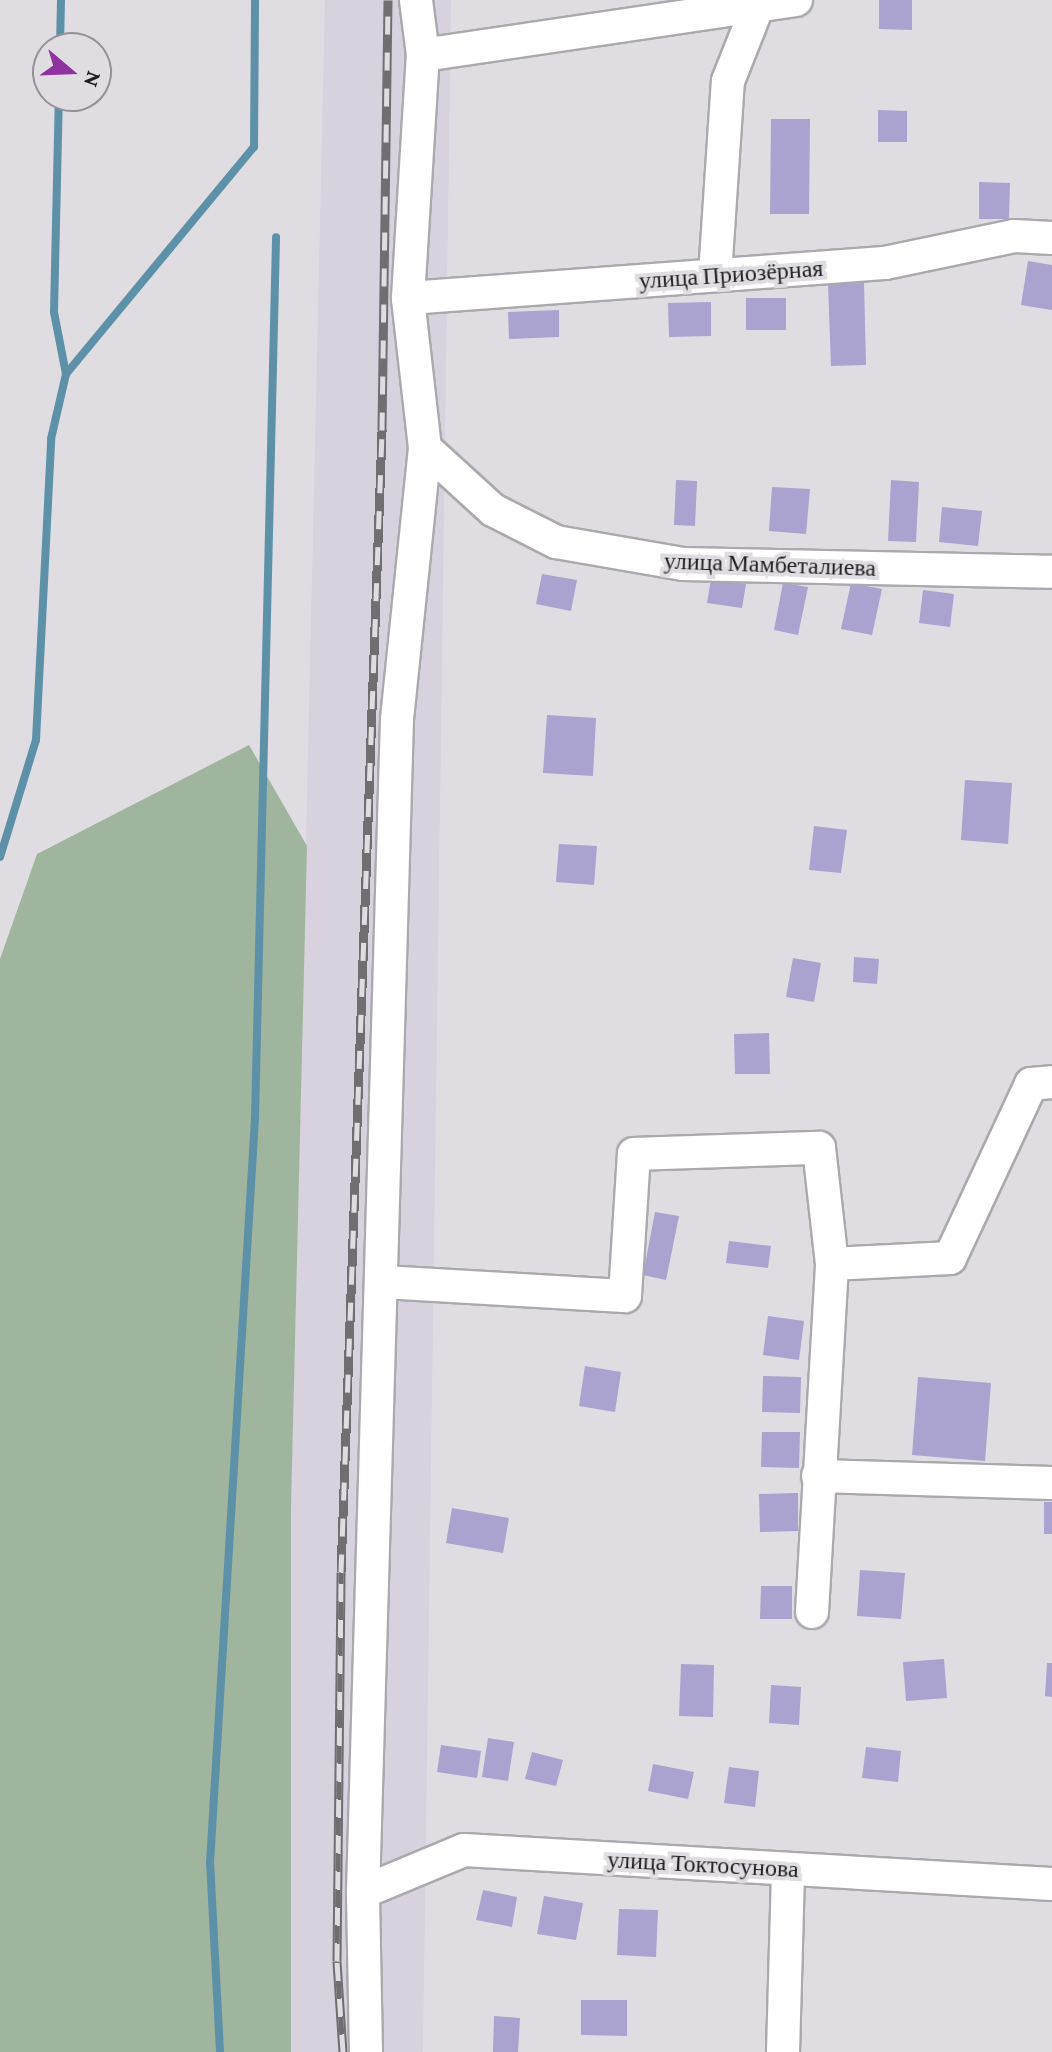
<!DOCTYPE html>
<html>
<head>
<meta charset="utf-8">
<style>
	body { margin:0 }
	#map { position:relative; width:1052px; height:2052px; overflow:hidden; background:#dfdde2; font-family:"Crimson Pro",serif }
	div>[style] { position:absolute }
	.built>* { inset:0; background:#d7d2de }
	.green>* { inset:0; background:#a0b59d }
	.stream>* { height:8px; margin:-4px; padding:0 4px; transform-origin:4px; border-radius:4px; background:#5d91a8 }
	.building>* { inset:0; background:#aaa2cf }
	.roads { filter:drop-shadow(2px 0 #aba9ae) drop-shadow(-2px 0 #aba9ae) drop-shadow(0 2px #aba9ae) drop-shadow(0 -2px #aba9ae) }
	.minor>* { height:32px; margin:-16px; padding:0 16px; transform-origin:16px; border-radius:16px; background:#fff }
	.rail>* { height:9px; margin-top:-4.5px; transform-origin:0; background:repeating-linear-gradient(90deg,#dfdde2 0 18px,#706e71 0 36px); box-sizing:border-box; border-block:2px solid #706e71 }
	span { translate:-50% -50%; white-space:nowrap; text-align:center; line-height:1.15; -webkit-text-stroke:8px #dfdde2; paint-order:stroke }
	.street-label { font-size:24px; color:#201f21 }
	.north { position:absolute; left:32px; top:32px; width:80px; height:80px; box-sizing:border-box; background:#dfdde2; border:2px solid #939195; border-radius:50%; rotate:109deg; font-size:22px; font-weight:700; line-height:32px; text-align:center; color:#201f21 }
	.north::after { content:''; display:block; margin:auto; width:28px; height:36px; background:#8f339e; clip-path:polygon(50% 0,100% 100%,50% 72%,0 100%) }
</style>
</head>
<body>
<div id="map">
	<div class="built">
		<i style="clip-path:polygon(325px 0,451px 0,423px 2052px,291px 2052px,291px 1507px)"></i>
	</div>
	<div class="green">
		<i style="clip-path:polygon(249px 745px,307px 846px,291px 1507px,291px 2052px,0 2052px,0 959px,37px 854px)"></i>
	</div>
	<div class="stream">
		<i style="left:60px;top:48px;width:48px;rotate:-88.8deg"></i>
		<i style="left:66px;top:374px;width:295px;rotate:-50.4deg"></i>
		<i style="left:254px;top:147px;width:147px;rotate:-89.6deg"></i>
		<i style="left:0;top:857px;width:122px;rotate:-72.9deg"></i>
		<i style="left:36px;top:740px;width:301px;rotate:-87.1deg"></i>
		<i style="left:51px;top:439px;width:67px;rotate:-77deg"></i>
		<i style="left:66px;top:374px;width:63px;rotate:-101deg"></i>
		<i style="left:54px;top:312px;width:216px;rotate:-88.7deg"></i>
		<i style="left:220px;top:2052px;width:189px;rotate:-93deg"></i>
		<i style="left:210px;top:1863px;width:746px;rotate:-86.54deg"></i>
		<i style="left:255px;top:1118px;width:881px;rotate:-88.63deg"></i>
	</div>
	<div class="building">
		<i style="clip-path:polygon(879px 0,912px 0,912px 30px,879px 29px)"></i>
		<i style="clip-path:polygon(878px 110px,907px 111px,907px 142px,878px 142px)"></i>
		<i style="clip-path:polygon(771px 119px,810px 119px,809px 214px,770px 214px)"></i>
		<i style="clip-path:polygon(979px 182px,1010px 183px,1009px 219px,979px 219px)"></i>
		<i style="clip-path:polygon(1028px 261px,1052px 265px,1052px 310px,1021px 305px)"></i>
		<i style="clip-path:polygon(864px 283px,866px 365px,831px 366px,828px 284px)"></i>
		<i style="clip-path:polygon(746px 298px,786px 298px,786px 330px,746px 330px)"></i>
		<i style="clip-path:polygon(711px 302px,711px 336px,669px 337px,668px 303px)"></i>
		<i style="clip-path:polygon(559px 310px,559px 337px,509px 339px,508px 312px)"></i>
		<i style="clip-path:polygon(676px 480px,697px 481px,695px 526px,674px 525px)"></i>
		<i style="clip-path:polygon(891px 480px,919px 482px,916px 542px,888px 541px)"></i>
		<i style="clip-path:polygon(772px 487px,810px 489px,806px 534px,769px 531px)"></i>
		<i style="clip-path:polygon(942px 507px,982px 511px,978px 546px,939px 542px)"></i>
		<i style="clip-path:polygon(542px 574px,577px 580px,571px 611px,536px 604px)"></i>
		<i style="clip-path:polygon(711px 579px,746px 584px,742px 608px,707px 603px)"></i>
		<i style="clip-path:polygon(783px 583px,808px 587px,798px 635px,774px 630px)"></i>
		<i style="clip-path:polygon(851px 583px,882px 589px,872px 635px,841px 629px)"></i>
		<i style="clip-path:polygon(923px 590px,954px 594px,950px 627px,919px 623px)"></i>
		<i style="clip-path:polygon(547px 715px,596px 718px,593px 776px,543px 773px)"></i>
		<i style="clip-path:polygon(965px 780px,1012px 783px,1008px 844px,961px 840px)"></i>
		<i style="clip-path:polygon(814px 826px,847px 830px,841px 873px,809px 870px)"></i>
		<i style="clip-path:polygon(559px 844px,597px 846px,594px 885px,556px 882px)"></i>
		<i style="clip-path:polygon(854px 957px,879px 959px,877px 984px,853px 982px)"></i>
		<i style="clip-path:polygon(793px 958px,821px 963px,814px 1002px,786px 997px)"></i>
		<i style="clip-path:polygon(769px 1033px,770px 1074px,735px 1074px,734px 1034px)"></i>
		<i style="clip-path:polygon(655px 1212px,679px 1216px,666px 1280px,643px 1275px)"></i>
		<i style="clip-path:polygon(729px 1241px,771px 1246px,768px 1268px,726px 1263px)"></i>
		<i style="clip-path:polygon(768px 1316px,804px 1321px,799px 1360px,763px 1355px)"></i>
		<i style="clip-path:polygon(585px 1366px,621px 1372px,615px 1412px,579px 1406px)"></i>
		<i style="clip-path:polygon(763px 1376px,801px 1377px,800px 1413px,762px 1412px)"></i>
		<i style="clip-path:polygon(918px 1377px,991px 1383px,985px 1461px,912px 1455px)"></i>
		<i style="clip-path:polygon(762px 1432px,800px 1432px,799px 1468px,761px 1467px)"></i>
		<i style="clip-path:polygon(798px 1493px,798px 1531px,760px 1532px,759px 1494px)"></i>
		<i style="clip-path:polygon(1044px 1502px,1052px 1502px,1052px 1534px,1044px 1534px)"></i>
		<i style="clip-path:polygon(452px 1508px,509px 1518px,503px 1553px,446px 1543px)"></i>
		<i style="clip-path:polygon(860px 1570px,905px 1573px,901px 1619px,857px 1616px)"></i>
		<i style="clip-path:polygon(761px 1586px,792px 1586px,792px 1619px,760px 1619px)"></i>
		<i style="clip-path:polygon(944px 1659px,947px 1698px,906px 1701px,903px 1662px)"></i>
		<i style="clip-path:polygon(1047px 1663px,1052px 1663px,1052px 1697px,1045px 1696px)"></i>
		<i style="clip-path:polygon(681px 1664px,714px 1665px,713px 1717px,679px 1716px)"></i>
		<i style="clip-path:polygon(771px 1685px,801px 1687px,799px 1725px,769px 1723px)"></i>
		<i style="clip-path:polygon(488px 1738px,514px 1742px,508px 1781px,482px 1777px)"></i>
		<i style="clip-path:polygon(441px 1745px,481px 1751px,477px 1778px,437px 1772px)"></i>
		<i style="clip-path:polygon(866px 1747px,901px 1751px,898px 1782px,862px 1778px)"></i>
		<i style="clip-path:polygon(532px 1752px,563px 1760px,556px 1786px,525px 1779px)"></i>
		<i style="clip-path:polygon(653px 1764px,694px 1772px,688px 1799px,648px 1791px)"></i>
		<i style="clip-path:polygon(729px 1767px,759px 1771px,755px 1807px,724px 1803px)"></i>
		<i style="clip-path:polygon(483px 1890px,517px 1897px,512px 1927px,476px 1920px)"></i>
		<i style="clip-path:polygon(544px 1896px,583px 1903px,576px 1940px,537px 1934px)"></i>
		<i style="clip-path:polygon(619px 1909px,658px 1910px,656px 1957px,617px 1955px)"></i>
		<i style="clip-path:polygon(581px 2000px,627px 2000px,627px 2036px,581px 2035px)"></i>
		<i style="clip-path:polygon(494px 2016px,520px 2018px,518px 2052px,493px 2052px)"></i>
	</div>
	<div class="roads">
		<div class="minor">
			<i style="left:423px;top:55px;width:377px;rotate:-8.4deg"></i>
			<i style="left:715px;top:275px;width:194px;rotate:-86.2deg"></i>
			<i style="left:728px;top:81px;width:87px;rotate:-68.4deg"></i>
			<i style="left:408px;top:298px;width:478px;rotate:-4.2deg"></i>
			<i style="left:885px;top:263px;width:132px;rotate:-11.8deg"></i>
			<i style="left:1014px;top:236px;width:38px;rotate:3deg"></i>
			<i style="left:425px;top:448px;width:92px;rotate:42.4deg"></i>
			<i style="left:493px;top:510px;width:71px;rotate:26.9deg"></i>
			<i style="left:556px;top:542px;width:129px;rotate:9.8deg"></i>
			<i style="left:683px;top:564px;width:369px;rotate:1.2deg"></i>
			<i style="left:382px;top:1282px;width:243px;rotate:3.3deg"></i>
			<i style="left:625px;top:1296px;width:142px;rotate:-86.4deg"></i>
			<i style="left:634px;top:1154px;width:185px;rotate:-1.9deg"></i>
			<i style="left:819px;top:1148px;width:117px;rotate:83.6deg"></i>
			<i style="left:832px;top:1264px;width:118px;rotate:-2.9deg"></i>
			<i style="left:950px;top:1258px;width:192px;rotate:-65deg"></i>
			<i style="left:1031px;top:1084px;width:21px;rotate:-5deg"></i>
			<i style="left:818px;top:1476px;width:234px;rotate:1.7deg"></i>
			<i style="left:812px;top:1612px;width:349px;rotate:-86.7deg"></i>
			<i style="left:363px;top:1892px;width:109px;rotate:-22.6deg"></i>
			<i style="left:464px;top:1850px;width:589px;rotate:3.31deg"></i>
			<i style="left:366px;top:2052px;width:160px;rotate:-91.1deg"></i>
			<i style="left:363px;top:1892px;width:1173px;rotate:-88.34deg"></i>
			<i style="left:397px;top:719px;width:272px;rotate:-84.1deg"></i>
			<i style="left:425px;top:448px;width:151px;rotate:-96.5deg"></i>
			<i style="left:408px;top:298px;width:243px;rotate:-86.5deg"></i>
			<i style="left:423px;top:55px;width:55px;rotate:-97.3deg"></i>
			<i style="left:783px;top:2052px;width:183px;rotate:-88.4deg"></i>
		</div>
	</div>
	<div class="rail">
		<i style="left:343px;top:2052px;width:91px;rotate:-93.8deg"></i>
		<i style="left:337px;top:1961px;width:389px;rotate:-89.4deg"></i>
		<i style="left:341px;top:1572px;width:1143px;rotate:-87.94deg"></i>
		<i style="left:382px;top:430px;width:430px;rotate:-89.2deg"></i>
	</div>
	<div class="street-label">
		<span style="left:731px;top:274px;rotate:-4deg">улица Приозёрная</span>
		<span style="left:770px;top:564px;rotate:2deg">улица Мамбеталиева</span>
		<span style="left:703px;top:1864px;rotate:3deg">улица Токтосунова</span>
	</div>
	<div class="north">N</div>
</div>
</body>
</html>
